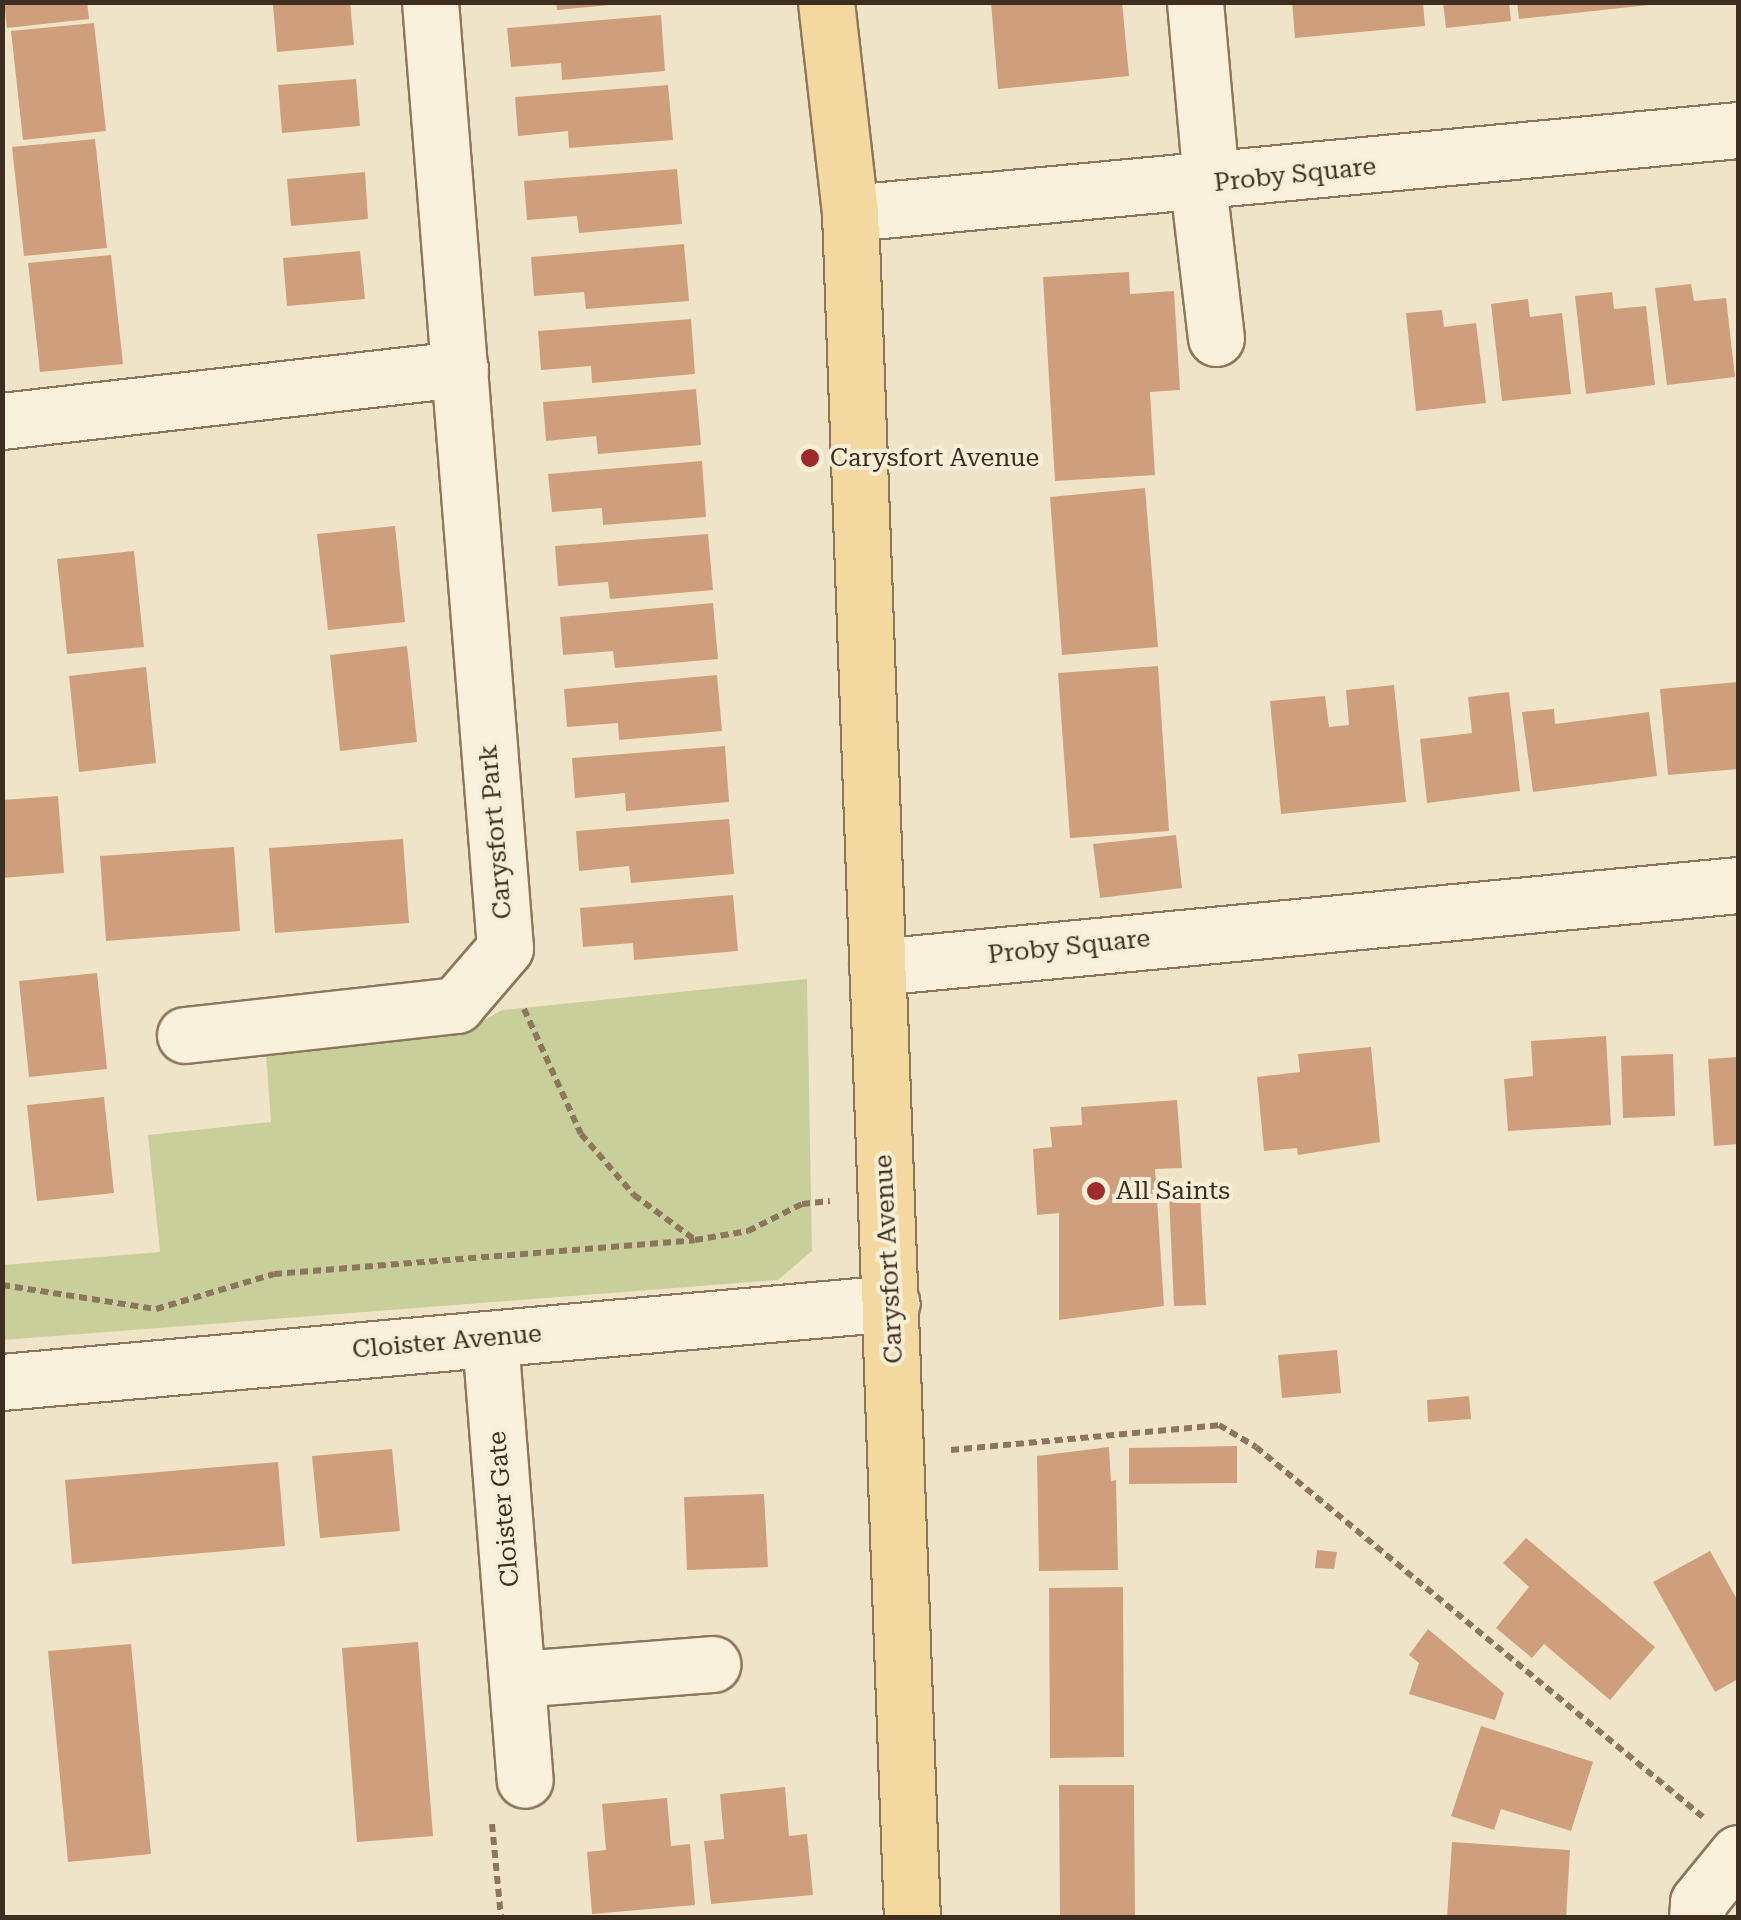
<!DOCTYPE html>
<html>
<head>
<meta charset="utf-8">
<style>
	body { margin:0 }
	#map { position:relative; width:1741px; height:1920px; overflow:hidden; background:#f0e4c8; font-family:"Roboto Serif",serif }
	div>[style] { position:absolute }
	.green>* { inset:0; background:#c9cf9b }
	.building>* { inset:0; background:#cf9f7d }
	.path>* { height:6px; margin-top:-3px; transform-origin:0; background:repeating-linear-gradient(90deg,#8d765c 0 8px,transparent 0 13px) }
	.roads { filter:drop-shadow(2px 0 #8d765c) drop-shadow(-2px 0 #8d765c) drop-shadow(0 2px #8d765c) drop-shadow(0 -2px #8d765c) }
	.minor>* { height:55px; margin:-27.5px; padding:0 27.5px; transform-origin:27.5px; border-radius:27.5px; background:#faf1dc }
	.major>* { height:55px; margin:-27.5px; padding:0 27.5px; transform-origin:27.5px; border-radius:27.5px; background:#f3d9a0 }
	.dots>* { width:28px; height:28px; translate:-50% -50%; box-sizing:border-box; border:5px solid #f7eed8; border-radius:50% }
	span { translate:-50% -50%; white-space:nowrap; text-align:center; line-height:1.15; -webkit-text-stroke:8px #f7eed8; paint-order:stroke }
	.street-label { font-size:25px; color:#3d2e20 }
	.poi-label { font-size:25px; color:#3d2e20 }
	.left { translate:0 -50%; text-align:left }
	.frame { position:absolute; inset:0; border:5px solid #3d2e20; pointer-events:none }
</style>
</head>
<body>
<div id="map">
	<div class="green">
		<i style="clip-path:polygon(807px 979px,812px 1251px,778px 1280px,3px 1340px,3px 1265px,160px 1252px,148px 1135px,271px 1122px,266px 1055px,465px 1031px,502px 1010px)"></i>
	</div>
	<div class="building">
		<i style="clip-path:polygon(4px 2px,87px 2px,89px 19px,7px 28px)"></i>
		<i style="clip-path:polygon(295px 2px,350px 2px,354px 45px,277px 52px,273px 5px)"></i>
		<i style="clip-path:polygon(556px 2px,610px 2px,610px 5px,557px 10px)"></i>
		<i style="clip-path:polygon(991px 2px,1122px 2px,1129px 76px,998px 89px)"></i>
		<i style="clip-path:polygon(1292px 2px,1423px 2px,1425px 26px,1295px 38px)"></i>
		<i style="clip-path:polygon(1443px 2px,1509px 2px,1511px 21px,1446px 28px)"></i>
		<i style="clip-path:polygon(1517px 2px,1649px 2px,1649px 5px,1519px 19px)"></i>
		<i style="clip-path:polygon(661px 15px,665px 71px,562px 80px,561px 63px,511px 67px,507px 28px)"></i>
		<i style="clip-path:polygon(94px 23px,106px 131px,23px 140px,11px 31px)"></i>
		<i style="clip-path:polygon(356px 79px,360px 126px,282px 133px,278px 85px)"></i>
		<i style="clip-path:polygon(668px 85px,673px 140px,569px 148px,568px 131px,518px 136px,515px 97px)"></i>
		<i style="clip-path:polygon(95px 139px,107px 248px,24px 256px,12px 147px)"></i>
		<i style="clip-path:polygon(677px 169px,682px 224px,579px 233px,577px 216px,527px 220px,524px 181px)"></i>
		<i style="clip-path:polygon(365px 172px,368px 219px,291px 226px,287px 179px)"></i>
		<i style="clip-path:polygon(684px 244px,689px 301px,586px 309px,584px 292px,534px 296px,531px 257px)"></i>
		<i style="clip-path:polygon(360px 251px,365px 299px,287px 306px,283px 258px)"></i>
		<i style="clip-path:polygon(111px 255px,123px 364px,40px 372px,28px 263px)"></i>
		<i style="clip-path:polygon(1129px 272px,1130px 294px,1174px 291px,1180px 390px,1150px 392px,1155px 475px,1055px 481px,1043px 277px)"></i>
		<i style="clip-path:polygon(1691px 284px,1694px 301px,1726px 298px,1735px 377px,1667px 385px,1655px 288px)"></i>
		<i style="clip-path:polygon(1612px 292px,1614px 309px,1646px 306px,1655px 385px,1586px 394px,1575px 296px)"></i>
		<i style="clip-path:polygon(1528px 299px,1530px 317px,1562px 313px,1571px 394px,1502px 401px,1491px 304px)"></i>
		<i style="clip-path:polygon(1442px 310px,1444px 327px,1476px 323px,1486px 403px,1416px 411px,1406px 313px)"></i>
		<i style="clip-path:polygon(691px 319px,695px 374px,592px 383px,591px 366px,541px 370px,538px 331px)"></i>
		<i style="clip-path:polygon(696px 389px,701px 445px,598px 454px,596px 436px,546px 441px,543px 402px)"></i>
		<i style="clip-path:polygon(702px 461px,706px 517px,603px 525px,602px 508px,552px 512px,548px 474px)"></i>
		<i style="clip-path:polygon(1145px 488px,1158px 647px,1062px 655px,1050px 497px)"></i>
		<i style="clip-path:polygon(395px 526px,405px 622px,328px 630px,317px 534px)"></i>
		<i style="clip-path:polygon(708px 534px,713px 590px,610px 599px,608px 582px,558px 586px,555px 546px)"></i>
		<i style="clip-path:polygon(134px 551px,144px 647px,67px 654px,57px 559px)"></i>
		<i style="clip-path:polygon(713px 603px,718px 659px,615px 668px,613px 651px,563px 655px,560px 617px)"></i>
		<i style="clip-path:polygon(407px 646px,417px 742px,340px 751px,330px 655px)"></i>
		<i style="clip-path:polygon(1158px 666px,1169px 831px,1070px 838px,1058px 673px)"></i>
		<i style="clip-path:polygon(146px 667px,156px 763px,79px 772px,69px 676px)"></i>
		<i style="clip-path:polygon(717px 675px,722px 731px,619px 740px,618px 723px,567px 727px,564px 689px)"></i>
		<i style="clip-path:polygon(1738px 682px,1738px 769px,1668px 775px,1660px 689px)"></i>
		<i style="clip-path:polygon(1394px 685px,1406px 802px,1281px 814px,1270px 701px,1325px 696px,1329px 727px,1349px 725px,1346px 690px)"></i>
		<i style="clip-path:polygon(1509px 692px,1520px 791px,1427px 803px,1420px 739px,1472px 733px,1468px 697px)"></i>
		<i style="clip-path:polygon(1554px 709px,1555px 724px,1649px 712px,1657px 776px,1533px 792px,1522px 712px)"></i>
		<i style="clip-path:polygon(725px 746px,729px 802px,626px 811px,625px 793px,575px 798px,572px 758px)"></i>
		<i style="clip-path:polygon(58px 796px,64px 873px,2px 878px,2px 800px)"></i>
		<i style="clip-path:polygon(729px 819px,734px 874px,631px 883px,629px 866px,579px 871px,576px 831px)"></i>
		<i style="clip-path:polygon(1176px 835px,1182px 888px,1100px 898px,1093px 844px)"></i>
		<i style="clip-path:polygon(403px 839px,409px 923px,275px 933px,269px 848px)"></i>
		<i style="clip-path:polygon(234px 847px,240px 931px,106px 941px,100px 856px)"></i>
		<i style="clip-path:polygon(733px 895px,738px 951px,634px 960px,633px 943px,583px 947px,580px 908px)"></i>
		<i style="clip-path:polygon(97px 973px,107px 1069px,29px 1077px,19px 981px)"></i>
		<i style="clip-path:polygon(1606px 1036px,1611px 1125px,1508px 1131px,1504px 1079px,1533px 1076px,1531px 1041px)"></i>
		<i style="clip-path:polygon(1371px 1047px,1380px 1142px,1298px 1155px,1297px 1148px,1264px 1151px,1257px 1077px,1300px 1072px,1298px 1054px)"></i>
		<i style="clip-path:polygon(1673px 1054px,1675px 1116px,1623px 1118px,1621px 1056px)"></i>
		<i style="clip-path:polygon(1738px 1057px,1738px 1144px,1714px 1146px,1708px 1059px)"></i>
		<i style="clip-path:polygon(104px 1097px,114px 1193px,37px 1201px,27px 1105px)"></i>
		<i style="clip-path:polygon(1177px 1100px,1182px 1168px,1155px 1169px,1164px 1306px,1059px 1320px,1059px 1213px,1037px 1215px,1033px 1149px,1052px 1147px,1050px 1127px,1082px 1125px,1081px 1107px)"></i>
		<i style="clip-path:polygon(1200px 1194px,1206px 1305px,1174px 1306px,1169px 1195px)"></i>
		<i style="clip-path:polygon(1337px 1350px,1341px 1393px,1282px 1398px,1278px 1355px)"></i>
		<i style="clip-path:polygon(1469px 1396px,1471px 1419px,1428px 1422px,1427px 1400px)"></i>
		<i style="clip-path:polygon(1237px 1446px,1237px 1483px,1129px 1484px,1129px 1448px)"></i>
		<i style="clip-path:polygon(1109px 1447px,1111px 1481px,1116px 1480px,1118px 1570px,1039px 1571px,1037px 1456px)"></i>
		<i style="clip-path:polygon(392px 1449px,400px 1531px,320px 1538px,312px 1456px)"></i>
		<i style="clip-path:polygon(278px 1462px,285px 1546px,72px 1564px,65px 1480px)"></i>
		<i style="clip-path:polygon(764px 1494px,768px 1567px,687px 1570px,684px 1497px)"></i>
		<i style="clip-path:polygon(1526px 1538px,1655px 1647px,1610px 1700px,1544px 1644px,1532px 1658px,1496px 1628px,1529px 1587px,1503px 1563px)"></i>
		<i style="clip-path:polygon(1317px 1550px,1337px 1552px,1334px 1569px,1315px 1568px)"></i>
		<i style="clip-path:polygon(1710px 1551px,1738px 1601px,1738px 1679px,1715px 1692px,1653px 1582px)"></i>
		<i style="clip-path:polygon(1123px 1587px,1124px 1757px,1050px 1758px,1049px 1588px)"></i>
		<i style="clip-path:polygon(1428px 1629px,1504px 1693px,1495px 1720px,1409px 1694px,1419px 1663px,1409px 1655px)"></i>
		<i style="clip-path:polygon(418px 1642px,433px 1836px,357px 1842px,342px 1648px)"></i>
		<i style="clip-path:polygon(131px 1644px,151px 1854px,68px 1862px,48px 1651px)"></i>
		<i style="clip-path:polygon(1481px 1726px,1593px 1762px,1571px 1831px,1501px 1809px,1494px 1830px,1451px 1816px)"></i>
		<i style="clip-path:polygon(1059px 1785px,1134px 1785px,1135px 1918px,1060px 1918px)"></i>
		<i style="clip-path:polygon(785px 1787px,789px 1836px,807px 1834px,813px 1895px,711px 1904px,704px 1841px,724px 1839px,720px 1794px)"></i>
		<i style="clip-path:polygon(667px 1798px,671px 1846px,690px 1844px,695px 1905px,592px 1914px,587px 1852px,606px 1850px,602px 1804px)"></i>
		<i style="clip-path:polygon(1452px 1842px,1570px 1850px,1566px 1918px,1447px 1918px)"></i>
	</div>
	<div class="path">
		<i style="left:524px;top:1009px;width:137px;rotate:65.5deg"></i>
		<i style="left:581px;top:1134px;width:81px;rotate:49deg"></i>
		<i style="left:634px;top:1195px;width:74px;rotate:36.3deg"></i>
		<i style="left:2px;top:1285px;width:156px;rotate:8.9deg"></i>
		<i style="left:156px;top:1309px;width:123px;rotate:-16.5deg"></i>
		<i style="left:274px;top:1274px;width:422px;rotate:-4.6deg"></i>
		<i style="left:695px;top:1240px;width:54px;rotate:-9.6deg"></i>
		<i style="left:748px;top:1231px;width:60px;rotate:-26.6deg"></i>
		<i style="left:802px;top:1204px;width:28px;rotate:-6deg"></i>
		<i style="left:951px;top:1450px;width:269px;rotate:-5.3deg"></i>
		<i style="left:1219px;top:1425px;width:43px;rotate:30.7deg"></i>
		<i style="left:1256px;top:1447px;width:580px;rotate:39.62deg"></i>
		<i style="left:492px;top:1824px;width:94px;rotate:84.5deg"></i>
	</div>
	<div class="roads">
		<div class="minor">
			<i style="left:1195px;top:2px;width:182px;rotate:84.9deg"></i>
			<i style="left:1198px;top:185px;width:154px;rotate:83.3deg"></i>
			<i style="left:850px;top:213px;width:892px;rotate:-5.34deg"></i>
			<i style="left:2px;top:421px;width:461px;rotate:-6.5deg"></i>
			<i style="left:877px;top:967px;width:865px;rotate:-5.44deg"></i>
			<i style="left:185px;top:1035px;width:273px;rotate:-6.3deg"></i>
			<i style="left:456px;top:1005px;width:75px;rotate:-49.3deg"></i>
			<i style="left:505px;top:948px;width:949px;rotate:-94.53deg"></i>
			<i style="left:490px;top:1339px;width:442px;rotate:85.5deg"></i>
			<i style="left:2px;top:1382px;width:893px;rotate:-5.07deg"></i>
			<i style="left:518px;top:1679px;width:195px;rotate:-4.4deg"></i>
			<i style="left:1697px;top:1918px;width:16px;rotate:-86deg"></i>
			<i style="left:1698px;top:1902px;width:63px;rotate:-50.8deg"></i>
		</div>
		<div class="major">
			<i style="left:826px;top:2px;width:212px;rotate:83.5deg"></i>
			<i style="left:850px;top:213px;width:1706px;rotate:87.92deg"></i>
		</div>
	</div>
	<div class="dots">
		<i style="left:810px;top:458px;background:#9e2a2b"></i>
		<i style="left:1096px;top:1191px;background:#9e2a2b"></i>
	</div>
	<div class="street-label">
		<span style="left:1295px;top:175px;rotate:-6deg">Proby Square</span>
		<span style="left:496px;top:832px;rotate:-95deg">Carysfort Park</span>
		<span style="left:1069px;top:947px;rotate:-6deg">Proby Square</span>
		<span style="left:889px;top:1259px;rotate:-93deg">Carysfort Avenue</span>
		<span style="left:447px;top:1342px;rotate:-5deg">Cloister Avenue</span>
		<span style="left:504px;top:1509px;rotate:-95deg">Cloister Gate</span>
	</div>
	<div class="poi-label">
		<span class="left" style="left:830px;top:458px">Carysfort Avenue</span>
		<span class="left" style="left:1116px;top:1191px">All Saints</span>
	</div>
	<div class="frame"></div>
</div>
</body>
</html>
